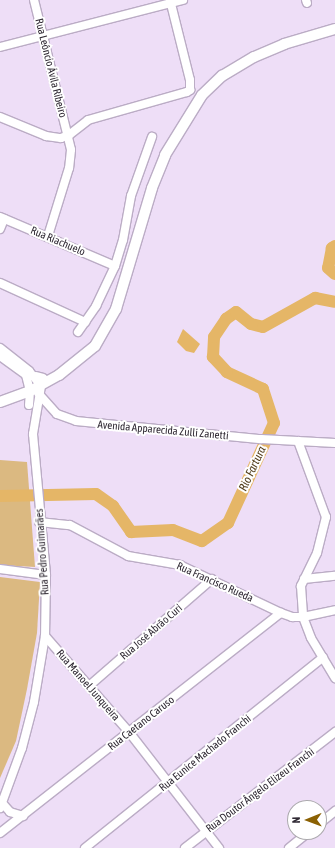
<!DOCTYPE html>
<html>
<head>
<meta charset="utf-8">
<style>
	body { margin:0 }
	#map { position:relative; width:335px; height:848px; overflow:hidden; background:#eedef7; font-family:"Asap Condensed",sans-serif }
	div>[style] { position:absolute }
	.green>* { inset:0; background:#dbb981 }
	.water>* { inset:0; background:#e5b667 }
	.river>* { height:12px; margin:-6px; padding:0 6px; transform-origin:6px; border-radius:6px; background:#e5b667 }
	.roads { filter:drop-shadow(1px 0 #bbacc5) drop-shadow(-1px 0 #bbacc5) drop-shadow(0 1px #bbacc5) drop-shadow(0 -1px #bbacc5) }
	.minor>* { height:8px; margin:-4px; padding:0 4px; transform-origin:4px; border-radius:4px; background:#fff }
	.major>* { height:10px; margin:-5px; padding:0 5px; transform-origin:5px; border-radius:5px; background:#fff }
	span { translate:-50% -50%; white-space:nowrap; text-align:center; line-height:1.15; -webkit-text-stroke:4px #fff; paint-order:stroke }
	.street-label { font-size:11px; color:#302a34 }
	.water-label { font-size:12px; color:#533f1d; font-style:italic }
	.north { position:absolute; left:287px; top:800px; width:40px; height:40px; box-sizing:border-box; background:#fff; border:1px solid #acaaae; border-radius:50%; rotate:269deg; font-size:11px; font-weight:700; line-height:16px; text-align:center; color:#302a34 }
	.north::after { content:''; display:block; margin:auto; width:14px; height:18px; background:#8b6103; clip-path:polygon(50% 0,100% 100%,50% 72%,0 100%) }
</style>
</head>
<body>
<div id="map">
	<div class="green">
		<i style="clip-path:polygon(0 460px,27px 462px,35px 567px,0 565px)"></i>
		<i style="clip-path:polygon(0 577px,40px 582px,37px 633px,27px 689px,16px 741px,0 778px)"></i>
	</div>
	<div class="water">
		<i style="clip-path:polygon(183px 329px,200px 344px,194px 353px,186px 351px,177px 342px)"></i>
	</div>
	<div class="river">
		<i style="left:335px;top:246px;width:4px;rotate:146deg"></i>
		<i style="left:332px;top:248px;width:20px;rotate:101deg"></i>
		<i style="left:328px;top:268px;width:9px;rotate:41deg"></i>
		<i style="left:0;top:496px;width:96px;rotate:-1.2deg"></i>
		<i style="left:96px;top:494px;width:21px;rotate:35deg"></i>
		<i style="left:113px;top:506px;width:32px;rotate:55deg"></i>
		<i style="left:131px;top:532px;width:42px;rotate:-2.7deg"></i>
		<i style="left:173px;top:530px;width:31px;rotate:21deg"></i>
		<i style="left:202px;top:541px;width:32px;rotate:-35deg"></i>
		<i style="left:228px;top:523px;width:110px;rotate:-65.3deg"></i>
		<i style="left:274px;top:423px;width:36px;rotate:-108deg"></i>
		<i style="left:263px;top:389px;width:40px;rotate:-155deg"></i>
		<i style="left:227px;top:372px;width:21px;rotate:-133deg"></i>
		<i style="left:213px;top:357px;width:20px;rotate:-87deg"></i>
		<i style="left:214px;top:337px;width:22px;rotate:-56deg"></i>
		<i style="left:226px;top:319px;width:12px;rotate:-35deg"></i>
		<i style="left:236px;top:312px;width:19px;rotate:39deg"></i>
		<i style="left:251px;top:324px;width:12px;rotate:14deg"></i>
		<i style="left:263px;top:327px;width:60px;rotate:-29.1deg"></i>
		<i style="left:315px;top:298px;width:20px;rotate:11deg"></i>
	</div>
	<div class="roads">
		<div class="minor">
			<i style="left:34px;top:0;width:154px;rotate:76.1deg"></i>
			<i style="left:71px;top:150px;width:18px;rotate:96deg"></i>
			<i style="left:69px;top:168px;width:71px;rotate:107.2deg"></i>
			<i style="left:306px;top:0;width:3px;rotate:72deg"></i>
			<i style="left:0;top:47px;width:189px;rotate:-14.4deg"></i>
			<i style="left:0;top:117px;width:50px;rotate:22.4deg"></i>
			<i style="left:46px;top:136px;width:15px;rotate:8deg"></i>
			<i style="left:61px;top:138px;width:9px;rotate:-21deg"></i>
			<i style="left:69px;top:135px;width:24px;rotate:-38deg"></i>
			<i style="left:88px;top:120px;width:103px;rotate:-15.8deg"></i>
			<i style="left:187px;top:92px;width:4px;rotate:-34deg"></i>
			<i style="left:190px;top:90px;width:10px;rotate:-90deg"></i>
			<i style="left:190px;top:80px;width:82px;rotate:-104deg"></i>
			<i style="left:0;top:217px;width:125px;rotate:23.1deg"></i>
			<i style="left:0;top:229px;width:11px;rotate:-68deg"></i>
			<i style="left:0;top:283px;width:94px;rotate:24.6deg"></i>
			<i style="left:78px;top:332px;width:32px;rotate:-55deg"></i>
			<i style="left:96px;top:306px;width:44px;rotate:-64.6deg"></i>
			<i style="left:115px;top:266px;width:27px;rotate:-73deg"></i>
			<i style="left:123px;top:240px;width:45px;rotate:-79.7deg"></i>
			<i style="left:131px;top:196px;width:63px;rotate:-70.4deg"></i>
			<i style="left:0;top:348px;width:37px;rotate:38deg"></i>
			<i style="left:29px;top:371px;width:19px;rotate:51deg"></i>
			<i style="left:41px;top:386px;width:49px;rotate:99.5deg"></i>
			<i style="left:33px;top:434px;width:142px;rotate:84.7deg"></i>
			<i style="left:46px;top:575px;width:61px;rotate:90.9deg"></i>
			<i style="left:45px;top:636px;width:67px;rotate:99.5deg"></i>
			<i style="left:34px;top:702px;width:48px;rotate:104.6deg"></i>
			<i style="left:22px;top:748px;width:64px;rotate:110.1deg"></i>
			<i style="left:0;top:356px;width:32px;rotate:36deg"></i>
			<i style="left:26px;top:375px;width:16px;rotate:76deg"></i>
			<i style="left:30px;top:391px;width:14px;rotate:94deg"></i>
			<i style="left:38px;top:393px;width:28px;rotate:48deg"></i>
			<i style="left:57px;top:414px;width:20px;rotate:20deg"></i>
			<i style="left:76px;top:421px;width:186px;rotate:5.6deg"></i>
			<i style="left:261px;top:439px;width:74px;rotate:3.1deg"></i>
			<i style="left:298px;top:441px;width:81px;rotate:69.8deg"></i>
			<i style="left:326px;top:517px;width:37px;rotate:104deg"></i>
			<i style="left:317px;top:553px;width:37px;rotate:116deg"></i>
			<i style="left:301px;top:586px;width:31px;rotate:86deg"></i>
			<i style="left:303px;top:617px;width:33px;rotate:-12deg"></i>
			<i style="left:39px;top:522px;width:31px;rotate:6deg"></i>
			<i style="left:70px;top:525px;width:66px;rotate:28.1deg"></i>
			<i style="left:128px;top:556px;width:53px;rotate:9.8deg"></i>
			<i style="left:180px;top:565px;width:112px;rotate:25.4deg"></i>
			<i style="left:281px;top:613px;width:12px;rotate:20deg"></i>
			<i style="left:292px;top:617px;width:11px"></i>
			<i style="left:303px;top:617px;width:22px;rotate:69deg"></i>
			<i style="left:311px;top:638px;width:47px;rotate:59deg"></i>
			<i style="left:0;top:569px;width:46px;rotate:7.4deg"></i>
			<i style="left:304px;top:579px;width:31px;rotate:-6deg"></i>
			<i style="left:45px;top:636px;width:128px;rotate:48.8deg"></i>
			<i style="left:129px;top:732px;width:147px;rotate:52.2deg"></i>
			<i style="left:89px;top:686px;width:163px;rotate:-41deg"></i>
			<i style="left:2px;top:803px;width:12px;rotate:48deg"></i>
			<i style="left:10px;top:812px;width:14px;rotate:17deg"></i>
			<i style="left:319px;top:824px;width:21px;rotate:-39deg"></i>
			<i style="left:0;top:833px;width:357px;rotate:-38.1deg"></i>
			<i style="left:85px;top:848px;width:305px;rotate:-38.7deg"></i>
			<i style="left:185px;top:848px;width:190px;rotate:-37.7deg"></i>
			<i style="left:289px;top:848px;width:26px;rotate:-39deg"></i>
		</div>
		<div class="major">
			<i style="left:36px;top:377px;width:7px;rotate:16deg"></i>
			<i style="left:0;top:402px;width:32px;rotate:-20deg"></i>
			<i style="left:30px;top:391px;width:33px;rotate:-29deg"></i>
			<i style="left:59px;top:375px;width:46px;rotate:-38.9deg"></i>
			<i style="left:95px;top:346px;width:43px;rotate:-60.4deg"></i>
			<i style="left:116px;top:309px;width:126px;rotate:-73.4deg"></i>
			<i style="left:152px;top:188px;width:35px;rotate:-68deg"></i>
			<i style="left:165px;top:155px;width:70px;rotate:-58.3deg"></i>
			<i style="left:202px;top:95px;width:28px;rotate:-44deg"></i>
			<i style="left:222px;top:76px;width:37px;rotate:-31deg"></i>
			<i style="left:254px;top:57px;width:33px;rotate:-23deg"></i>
			<i style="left:284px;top:44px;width:53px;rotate:-16.4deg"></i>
		</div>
	</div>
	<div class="street-label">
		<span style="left:51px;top:68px;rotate:76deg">Rua Leôncio Ávila Ribeiro</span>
		<span style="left:58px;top:241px;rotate:23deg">Rua Riachuelo</span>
		<span style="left:163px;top:430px;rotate:5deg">Avenida Apparecida Zulli Zanetti</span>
		<span style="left:42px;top:552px;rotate:-94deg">Rua Pedro Guimarães</span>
		<span style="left:215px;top:582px;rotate:24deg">Rua Francisco Rueda</span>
		<span style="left:151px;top:632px;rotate:-41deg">Rua José Abrão Curi</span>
		<span style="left:88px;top:685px;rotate:49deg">Rua Manoel Junqueira</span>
		<span style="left:141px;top:723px;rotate:-38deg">Rua Caetano Caruso</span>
		<span style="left:205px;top:753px;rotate:-39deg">Rua Eunice Machado Franchi</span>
		<span style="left:260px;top:790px;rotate:-37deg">Rua Doutor Ângelo Elizeu Franchi</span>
	</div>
	<div class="water-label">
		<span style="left:253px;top:469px;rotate:-65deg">Rio Fartura</span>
	</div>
	<div class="north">N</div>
</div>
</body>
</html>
